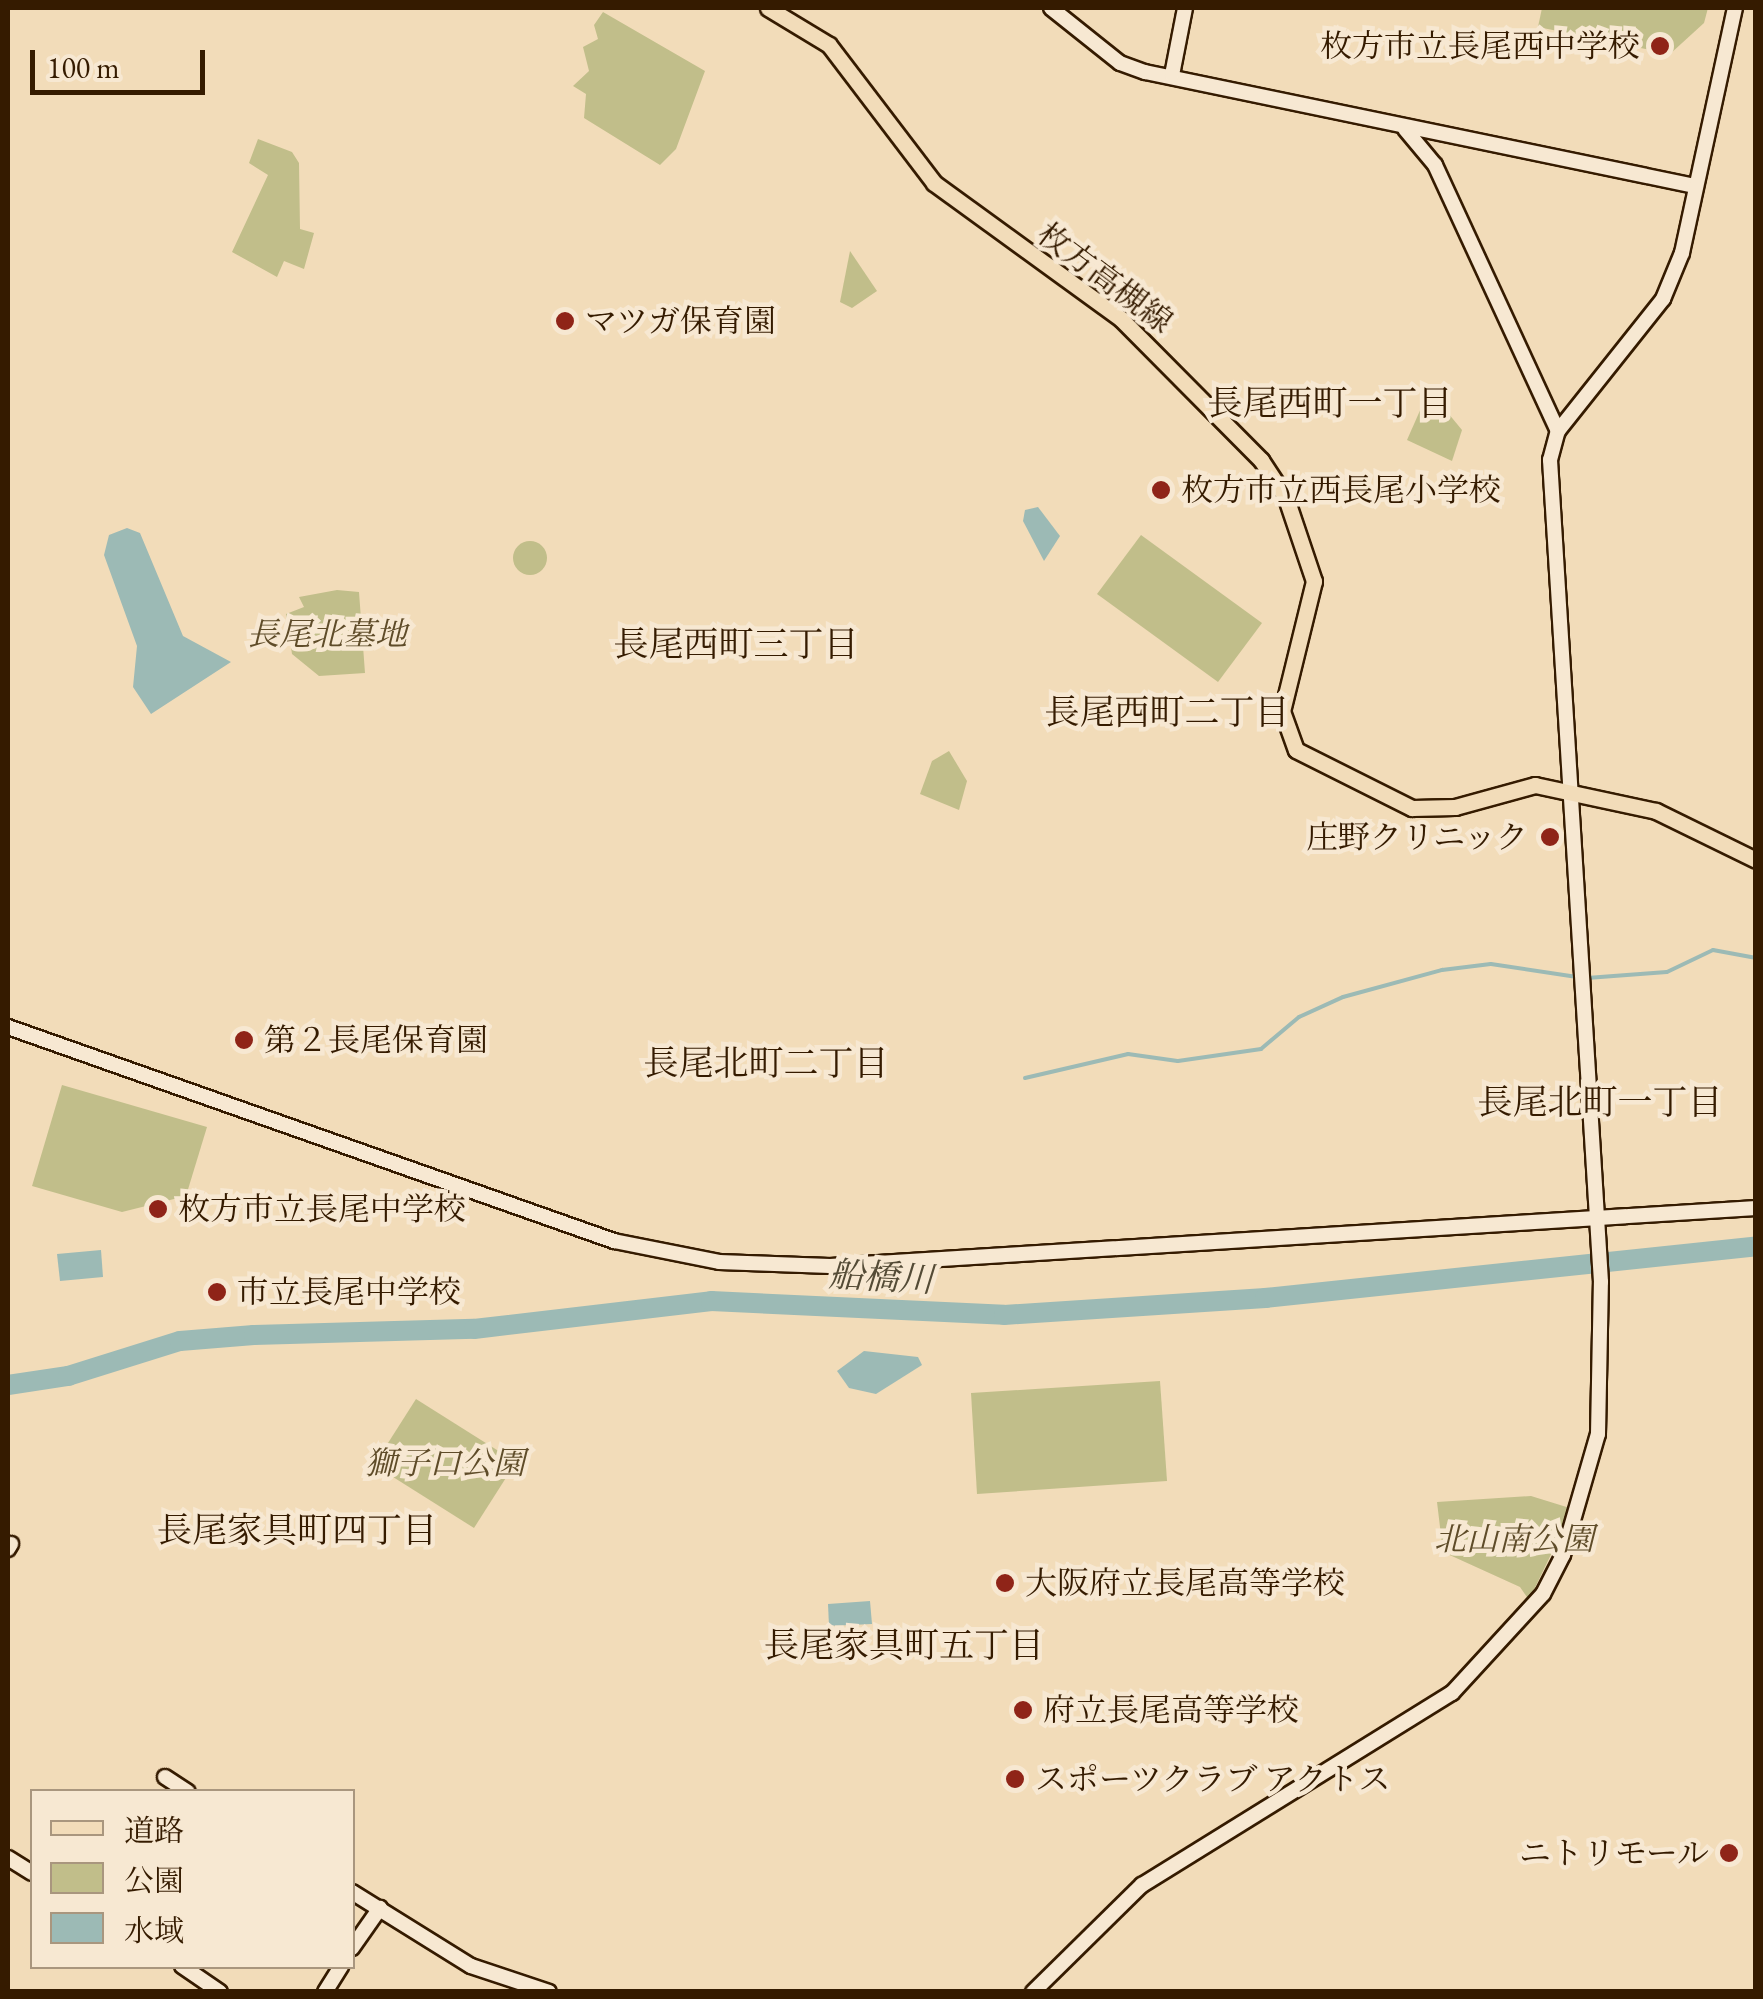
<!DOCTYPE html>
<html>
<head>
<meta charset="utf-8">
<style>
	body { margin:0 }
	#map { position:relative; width:1763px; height:1999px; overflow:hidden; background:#f2dcb9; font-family:"EB Garamond","Noto Serif JP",serif }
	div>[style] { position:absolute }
	.green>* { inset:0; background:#c1be8a }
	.round { border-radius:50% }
	.water>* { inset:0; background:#9cbab5 }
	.stream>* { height:4px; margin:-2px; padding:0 2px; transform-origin:2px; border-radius:2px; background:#9cbab5 }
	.river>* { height:20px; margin:-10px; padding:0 10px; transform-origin:10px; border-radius:10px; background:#9cbab5 }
	.roads { filter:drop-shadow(2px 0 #351b00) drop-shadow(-2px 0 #351b00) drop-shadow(0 2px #351b00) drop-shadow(0 -2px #351b00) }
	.secondary>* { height:14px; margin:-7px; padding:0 7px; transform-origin:7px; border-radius:7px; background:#f7e8d2 }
	.primary>* { height:15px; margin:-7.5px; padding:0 7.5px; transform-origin:7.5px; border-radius:7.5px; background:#f2dcb9 }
	.dots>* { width:28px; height:28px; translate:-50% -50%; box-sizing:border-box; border:5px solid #f7e8d2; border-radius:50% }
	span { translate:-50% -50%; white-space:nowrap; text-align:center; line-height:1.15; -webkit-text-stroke:9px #f7e8d2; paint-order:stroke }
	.poi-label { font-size:32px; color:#351b00 }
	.right { translate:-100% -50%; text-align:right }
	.left { translate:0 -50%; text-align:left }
	.street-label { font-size:32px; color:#351b00 }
	.park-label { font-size:32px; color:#5f4c29; font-style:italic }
	.neighbourhood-label { font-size:35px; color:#351b00 }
	.water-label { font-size:35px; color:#544b36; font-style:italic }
	.frame { position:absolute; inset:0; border:10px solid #351b00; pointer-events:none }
	.legend { position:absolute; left:30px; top:1789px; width:325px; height:180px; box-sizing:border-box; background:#f7e8d2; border:2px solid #a9967e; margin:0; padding:12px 18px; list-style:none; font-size:30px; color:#351b00 }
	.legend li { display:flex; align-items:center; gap:20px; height:50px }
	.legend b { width:50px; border:2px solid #a9967e }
	.scale { position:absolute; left:30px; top:50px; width:175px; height:45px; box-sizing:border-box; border:5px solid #351b00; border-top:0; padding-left:12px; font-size:30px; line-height:35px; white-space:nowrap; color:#351b00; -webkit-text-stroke:8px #f7e8d2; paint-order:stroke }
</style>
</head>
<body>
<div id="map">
	<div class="green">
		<i style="clip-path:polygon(1542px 8px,1708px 8px,1704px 23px,1670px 54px,1538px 27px)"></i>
		<i style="clip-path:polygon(603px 12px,705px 71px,676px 149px,660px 165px,584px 118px,586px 94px,573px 86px,589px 71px,583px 47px,598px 39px,594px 25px)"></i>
		<i style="clip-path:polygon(258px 139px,292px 152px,299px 163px,300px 229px,314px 233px,304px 269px,284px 261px,277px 277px,232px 252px,268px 175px,249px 163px)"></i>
		<i style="clip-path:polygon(850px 251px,877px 291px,852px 308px,840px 302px)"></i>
		<i style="clip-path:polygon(1429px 390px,1462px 430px,1452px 461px,1407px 440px)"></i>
		<i style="clip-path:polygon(1141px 535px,1262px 623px,1218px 682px,1097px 594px)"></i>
		<i class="round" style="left:513px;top:541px;width:34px;height:34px"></i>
		<i style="clip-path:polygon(337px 590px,359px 592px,365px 673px,319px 676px,292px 654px,286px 614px,304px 607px,299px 597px)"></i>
		<i style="clip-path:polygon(949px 751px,967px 781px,959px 810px,920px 794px,932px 761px)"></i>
		<i style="clip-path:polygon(62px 1085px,207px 1127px,186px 1196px,122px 1212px,32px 1186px)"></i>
		<i style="clip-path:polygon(1160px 1381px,1167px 1481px,977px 1494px,971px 1393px)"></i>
		<i style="clip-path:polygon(416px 1399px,516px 1462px,474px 1528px,374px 1465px)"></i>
		<i style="clip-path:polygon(1531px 1496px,1573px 1509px,1529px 1600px,1520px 1587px,1443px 1552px,1437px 1502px)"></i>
	</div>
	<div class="water">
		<i style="clip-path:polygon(1038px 507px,1060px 536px,1044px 561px,1023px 521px,1025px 510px)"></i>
		<i style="clip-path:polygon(127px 528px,140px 533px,183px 636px,231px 662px,151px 714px,133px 687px,137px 646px,104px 555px,109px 535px)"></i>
		<i style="clip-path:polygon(101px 1250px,103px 1277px,60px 1281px,57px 1254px)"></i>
		<i style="clip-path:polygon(864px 1351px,918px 1357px,922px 1365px,876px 1394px,849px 1388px,837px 1371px)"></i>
		<i style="clip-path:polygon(870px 1601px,872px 1624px,829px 1626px,828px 1604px)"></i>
	</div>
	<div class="stream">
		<i style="left:1587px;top:978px;width:80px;rotate:-4.3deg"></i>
		<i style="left:1667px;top:972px;width:51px;rotate:-25.6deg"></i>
		<i style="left:1713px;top:950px;width:44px;rotate:10.5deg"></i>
		<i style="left:1025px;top:1078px;width:106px;rotate:-13.1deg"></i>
		<i style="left:1128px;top:1054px;width:50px;rotate:8deg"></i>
		<i style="left:1178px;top:1061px;width:84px;rotate:-8.2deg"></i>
		<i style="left:1261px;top:1049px;width:50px;rotate:-40.1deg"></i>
		<i style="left:1299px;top:1017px;width:48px;rotate:-24.4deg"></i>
		<i style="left:1343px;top:997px;width:103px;rotate:-15.3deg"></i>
		<i style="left:1442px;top:970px;width:49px;rotate:-7deg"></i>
		<i style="left:1491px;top:964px;width:87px;rotate:8.6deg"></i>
	</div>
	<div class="river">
		<i style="left:8px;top:1385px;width:61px;rotate:-8.5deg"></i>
		<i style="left:68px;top:1376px;width:117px;rotate:-17.4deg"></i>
		<i style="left:180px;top:1341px;width:74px;rotate:-4.6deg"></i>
		<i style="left:254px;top:1335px;width:220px;rotate:-1.6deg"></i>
		<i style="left:474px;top:1329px;width:239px;rotate:-6.7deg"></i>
		<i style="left:711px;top:1301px;width:293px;rotate:2.7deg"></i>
		<i style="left:1004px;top:1315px;width:262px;rotate:-3.7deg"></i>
		<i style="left:1265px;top:1298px;width:494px;rotate:-6deg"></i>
	</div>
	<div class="roads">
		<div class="secondary">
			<i style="left:1051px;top:8px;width:88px;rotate:38.6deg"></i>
			<i style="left:1120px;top:63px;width:27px;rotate:20deg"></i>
			<i style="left:1145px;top:72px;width:562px;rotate:11.71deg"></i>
			<i style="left:1172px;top:75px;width:68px;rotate:-79deg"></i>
			<i style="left:1405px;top:129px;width:47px;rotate:50.2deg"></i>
			<i style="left:1435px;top:165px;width:293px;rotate:65.2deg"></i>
			<i style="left:8px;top:1027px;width:643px;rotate:19.45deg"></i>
			<i style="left:614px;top:1241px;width:107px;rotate:11.3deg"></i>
			<i style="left:719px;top:1262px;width:111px;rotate:2.1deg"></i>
			<i style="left:830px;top:1266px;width:928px;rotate:-3.58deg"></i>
			<i style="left:8px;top:1549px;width:6px;rotate:-59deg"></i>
			<i style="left:165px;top:1777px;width:27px;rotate:33deg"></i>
			<i style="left:8px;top:1858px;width:28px;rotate:32deg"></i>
			<i style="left:352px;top:1892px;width:140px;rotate:31.9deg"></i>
			<i style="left:471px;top:1966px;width:82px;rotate:18.4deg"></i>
			<i style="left:352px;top:1948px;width:49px;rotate:-55deg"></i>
			<i style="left:182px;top:1966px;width:46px;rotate:34.4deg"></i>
			<i style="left:325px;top:1992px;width:31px;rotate:-58deg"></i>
			<i style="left:1033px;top:1992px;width:153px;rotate:-44.5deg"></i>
			<i style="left:1142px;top:1885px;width:365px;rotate:-31.8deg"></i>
			<i style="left:1452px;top:1693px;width:134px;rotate:-47.4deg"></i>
			<i style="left:1543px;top:1594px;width:44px;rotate:-62.9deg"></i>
			<i style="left:1563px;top:1555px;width:126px;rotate:-73.9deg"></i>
			<i style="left:1598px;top:1434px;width:152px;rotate:-88.9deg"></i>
			<i style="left:1601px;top:1282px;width:824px;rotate:-93.55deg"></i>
			<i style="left:1550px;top:460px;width:30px;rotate:-75deg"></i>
			<i style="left:1558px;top:431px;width:169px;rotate:-51.5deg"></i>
			<i style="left:1663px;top:299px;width:50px;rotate:-67.6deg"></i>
			<i style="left:1682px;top:253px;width:251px;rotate:-77.8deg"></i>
		</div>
		<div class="primary">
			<i style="left:768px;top:8px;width:71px;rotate:31.2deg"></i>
			<i style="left:829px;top:45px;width:173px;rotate:52.7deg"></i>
			<i style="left:934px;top:183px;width:231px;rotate:36deg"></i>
			<i style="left:1121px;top:319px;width:199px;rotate:45.2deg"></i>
			<i style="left:1261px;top:460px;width:45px;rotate:56.7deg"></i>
			<i style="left:1286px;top:498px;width:88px;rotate:71.4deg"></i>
			<i style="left:1314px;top:581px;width:134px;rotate:103.8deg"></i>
			<i style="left:1282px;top:711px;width:41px;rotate:70.3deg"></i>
			<i style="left:1296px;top:750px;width:130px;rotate:26.6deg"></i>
			<i style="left:1412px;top:808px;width:43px;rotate:-1.3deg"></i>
			<i style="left:1455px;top:807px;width:83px;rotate:-15.4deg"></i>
			<i style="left:1535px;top:785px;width:124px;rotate:12.1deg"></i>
			<i style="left:1656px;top:811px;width:111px;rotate:26.1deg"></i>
		</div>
	</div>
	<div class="dots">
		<i style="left:1660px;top:46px;background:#8f2418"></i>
		<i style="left:565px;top:321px;background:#8f2418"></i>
		<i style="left:1161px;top:490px;background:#8f2418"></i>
		<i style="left:1550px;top:837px;background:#8f2418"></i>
		<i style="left:244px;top:1040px;background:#8f2418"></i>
		<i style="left:158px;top:1209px;background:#8f2418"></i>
		<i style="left:217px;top:1292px;background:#8f2418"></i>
		<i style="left:1005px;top:1583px;background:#8f2418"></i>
		<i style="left:1023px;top:1710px;background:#8f2418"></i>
		<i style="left:1015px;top:1779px;background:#8f2418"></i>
		<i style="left:1729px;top:1853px;background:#8f2418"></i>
	</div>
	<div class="poi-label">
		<span class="right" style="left:1640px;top:46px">枚方市立長尾西中学校</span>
		<span class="left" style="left:585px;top:321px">マツガ保育園</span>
		<span class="left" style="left:1181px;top:490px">枚方市立西長尾小学校</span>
		<span class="right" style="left:1528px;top:837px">庄野クリニック</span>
		<span class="left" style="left:264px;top:1040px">第２長尾保育園</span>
		<span class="left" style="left:178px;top:1209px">枚方市立長尾中学校</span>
		<span class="left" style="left:237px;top:1292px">市立長尾中学校</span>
		<span class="left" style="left:1025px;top:1583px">大阪府立長尾高等学校</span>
		<span class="left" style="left:1043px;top:1710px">府立長尾高等学校</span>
		<span class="left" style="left:1035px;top:1779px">スポーツクラブ アクトス</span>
		<span class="right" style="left:1709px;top:1853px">ニトリモール</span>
	</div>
	<div class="street-label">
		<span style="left:1105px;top:278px;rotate:37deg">枚方高槻線</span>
	</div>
	<div class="park-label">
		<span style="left:327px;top:634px">長尾北墓地</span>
		<span style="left:445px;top:1463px">獅子口公園</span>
		<span style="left:1514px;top:1539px">北山南公園</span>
	</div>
	<div class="neighbourhood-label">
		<span style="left:1330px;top:403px">長尾西町一丁目</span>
		<span style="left:736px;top:644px">長尾西町三丁目</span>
		<span style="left:1167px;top:712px">長尾西町二丁目</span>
		<span style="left:766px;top:1063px">長尾北町二丁目</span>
		<span style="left:1600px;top:1102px">長尾北町一丁目</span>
		<span style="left:297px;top:1530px">長尾家具町四丁目</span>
		<span style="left:904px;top:1645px">長尾家具町五丁目</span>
	</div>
	<div class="water-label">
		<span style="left:881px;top:1277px;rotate:3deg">船橋川</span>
	</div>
	<div class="frame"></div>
	<ul class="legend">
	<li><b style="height:12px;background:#f2dcb9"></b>道路</li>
	<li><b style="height:28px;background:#c1be8a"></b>公園</li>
	<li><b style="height:28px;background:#9cbab5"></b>水域</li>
	</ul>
	<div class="scale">100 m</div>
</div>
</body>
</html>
